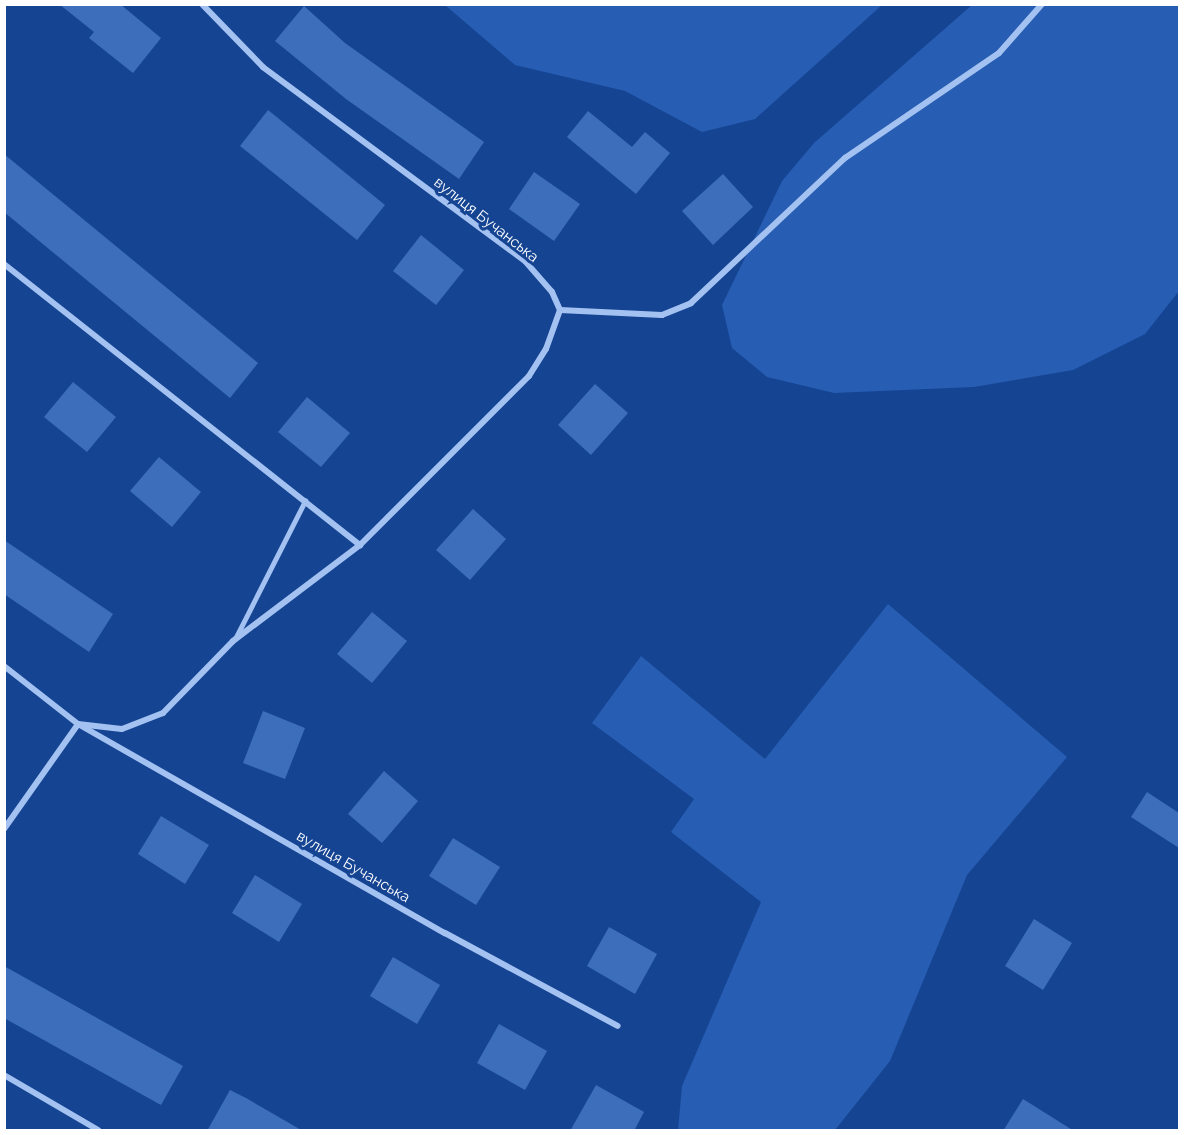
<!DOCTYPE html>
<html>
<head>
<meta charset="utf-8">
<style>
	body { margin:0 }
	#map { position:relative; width:1184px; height:1135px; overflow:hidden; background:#154493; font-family:Raleway,sans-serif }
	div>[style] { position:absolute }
	.green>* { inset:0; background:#275db2 }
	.building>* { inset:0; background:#3d6ebb }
	.service>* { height:4.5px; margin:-2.25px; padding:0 2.25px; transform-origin:2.25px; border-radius:2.25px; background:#a4c2f1 }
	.minor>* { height:6px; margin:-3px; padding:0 3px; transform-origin:3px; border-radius:3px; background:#a4c2f1 }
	span { translate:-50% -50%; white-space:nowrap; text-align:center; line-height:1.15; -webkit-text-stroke:6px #154493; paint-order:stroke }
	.street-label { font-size:15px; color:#fff }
	.frame { position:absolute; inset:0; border:6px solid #fff; pointer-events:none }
</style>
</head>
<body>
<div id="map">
	<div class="green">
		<i style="clip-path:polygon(445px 5px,882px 5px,755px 119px,702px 132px,625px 91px,515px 65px)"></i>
		<i style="clip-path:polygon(972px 5px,1179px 5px,1179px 291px,1145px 334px,1073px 370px,974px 387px,834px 393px,767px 377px,732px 348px,722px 305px,782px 181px,814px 143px)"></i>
		<i style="clip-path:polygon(888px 604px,1067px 757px,967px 875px,890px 1061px,835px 1130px,678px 1130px,682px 1086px,761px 902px,671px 832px,694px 799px,592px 723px,641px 656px,765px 759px)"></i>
	</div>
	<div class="building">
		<i style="clip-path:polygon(59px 4px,120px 4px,161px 38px,133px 73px,89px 38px,94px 32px)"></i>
		<i style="clip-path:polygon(304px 6px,345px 43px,484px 142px,459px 179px,346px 99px,275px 41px)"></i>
		<i style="clip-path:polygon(268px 110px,385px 205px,357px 240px,240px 146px)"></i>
		<i style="clip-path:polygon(588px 111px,632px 147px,645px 132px,670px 153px,636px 194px,567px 137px)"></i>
		<i style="clip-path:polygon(4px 154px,258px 363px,230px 398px,4px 212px)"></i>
		<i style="clip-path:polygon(534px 172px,580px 204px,554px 241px,509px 209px)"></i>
		<i style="clip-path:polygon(723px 174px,753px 207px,713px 245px,682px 211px)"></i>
		<i style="clip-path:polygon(421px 235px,464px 270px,436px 305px,393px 271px)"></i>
		<i style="clip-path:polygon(73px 382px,116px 417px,87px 452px,44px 417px)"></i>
		<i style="clip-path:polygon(595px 384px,628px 413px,591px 455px,558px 425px)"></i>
		<i style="clip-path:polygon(307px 397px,350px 433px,321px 467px,278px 432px)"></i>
		<i style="clip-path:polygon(159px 457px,201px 492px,172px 527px,130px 491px)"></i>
		<i style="clip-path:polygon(473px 509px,506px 539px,470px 580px,436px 550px)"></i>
		<i style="clip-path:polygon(4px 540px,113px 614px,89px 652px,4px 594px)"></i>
		<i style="clip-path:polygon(372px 612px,407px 641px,372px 683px,337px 654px)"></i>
		<i style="clip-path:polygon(263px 711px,305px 728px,285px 779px,243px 763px)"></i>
		<i style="clip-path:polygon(384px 771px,418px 801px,382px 843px,348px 814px)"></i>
		<i style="clip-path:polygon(1147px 792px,1179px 813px,1179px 848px,1131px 817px)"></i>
		<i style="clip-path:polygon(161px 816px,209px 845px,185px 884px,138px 854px)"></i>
		<i style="clip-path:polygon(453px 838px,500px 867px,476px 905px,429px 876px)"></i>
		<i style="clip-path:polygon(255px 875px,302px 904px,279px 942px,232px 913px)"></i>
		<i style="clip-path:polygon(1034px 919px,1072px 943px,1043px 990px,1005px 966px)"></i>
		<i style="clip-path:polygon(609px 927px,657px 954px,635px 994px,587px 966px)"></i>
		<i style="clip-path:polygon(393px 957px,440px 985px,417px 1024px,370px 996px)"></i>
		<i style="clip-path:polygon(4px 966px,183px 1066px,161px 1105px,4px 1018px)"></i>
		<i style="clip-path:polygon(499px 1024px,547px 1051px,525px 1090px,477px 1063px)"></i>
		<i style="clip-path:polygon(596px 1085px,644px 1112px,634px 1131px,570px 1131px)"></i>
		<i style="clip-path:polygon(230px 1090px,246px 1098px,303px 1131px,207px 1131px)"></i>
		<i style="clip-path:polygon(1023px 1099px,1074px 1131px,1003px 1131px)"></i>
	</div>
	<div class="service">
		<i style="left:235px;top:639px;width:155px;rotate:-63.1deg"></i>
	</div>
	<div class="minor">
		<i style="left:4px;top:264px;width:454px;rotate:38.3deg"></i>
		<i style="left:560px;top:310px;width:102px;rotate:2.8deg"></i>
		<i style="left:662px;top:315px;width:31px;rotate:-22deg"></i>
		<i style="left:691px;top:303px;width:212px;rotate:-43.3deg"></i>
		<i style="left:845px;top:158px;width:186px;rotate:-34.3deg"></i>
		<i style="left:999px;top:53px;width:65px;rotate:-48.7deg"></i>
		<i style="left:4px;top:666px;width:94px;rotate:38.1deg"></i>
		<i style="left:78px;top:724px;width:422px;rotate:29.7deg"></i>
		<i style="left:445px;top:933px;width:196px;rotate:28.3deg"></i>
		<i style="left:4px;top:829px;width:128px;rotate:-54.8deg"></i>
		<i style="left:78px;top:724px;width:44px;rotate:6.5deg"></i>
		<i style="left:122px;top:729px;width:44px;rotate:-21.3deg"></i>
		<i style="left:163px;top:713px;width:100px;rotate:-45.8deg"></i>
		<i style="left:233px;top:641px;width:159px;rotate:-37.1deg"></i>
		<i style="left:360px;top:545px;width:239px;rotate:-45deg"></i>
		<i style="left:529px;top:376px;width:32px;rotate:-58deg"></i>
		<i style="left:546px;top:349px;width:41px;rotate:-70.3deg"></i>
		<i style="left:560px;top:310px;width:20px;rotate:-114deg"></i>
		<i style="left:552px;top:292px;width:41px;rotate:-131.1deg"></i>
		<i style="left:525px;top:261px;width:326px;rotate:-143.5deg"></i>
		<i style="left:263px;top:67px;width:88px;rotate:-134.1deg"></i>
		<i style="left:4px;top:1075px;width:109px;rotate:30.3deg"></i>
	</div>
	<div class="street-label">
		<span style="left:486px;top:220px;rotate:38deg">вулиця Бучанська</span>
		<span style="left:353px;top:867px;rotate:30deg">вулиця Бучанська</span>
	</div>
	<div class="frame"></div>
</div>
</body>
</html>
